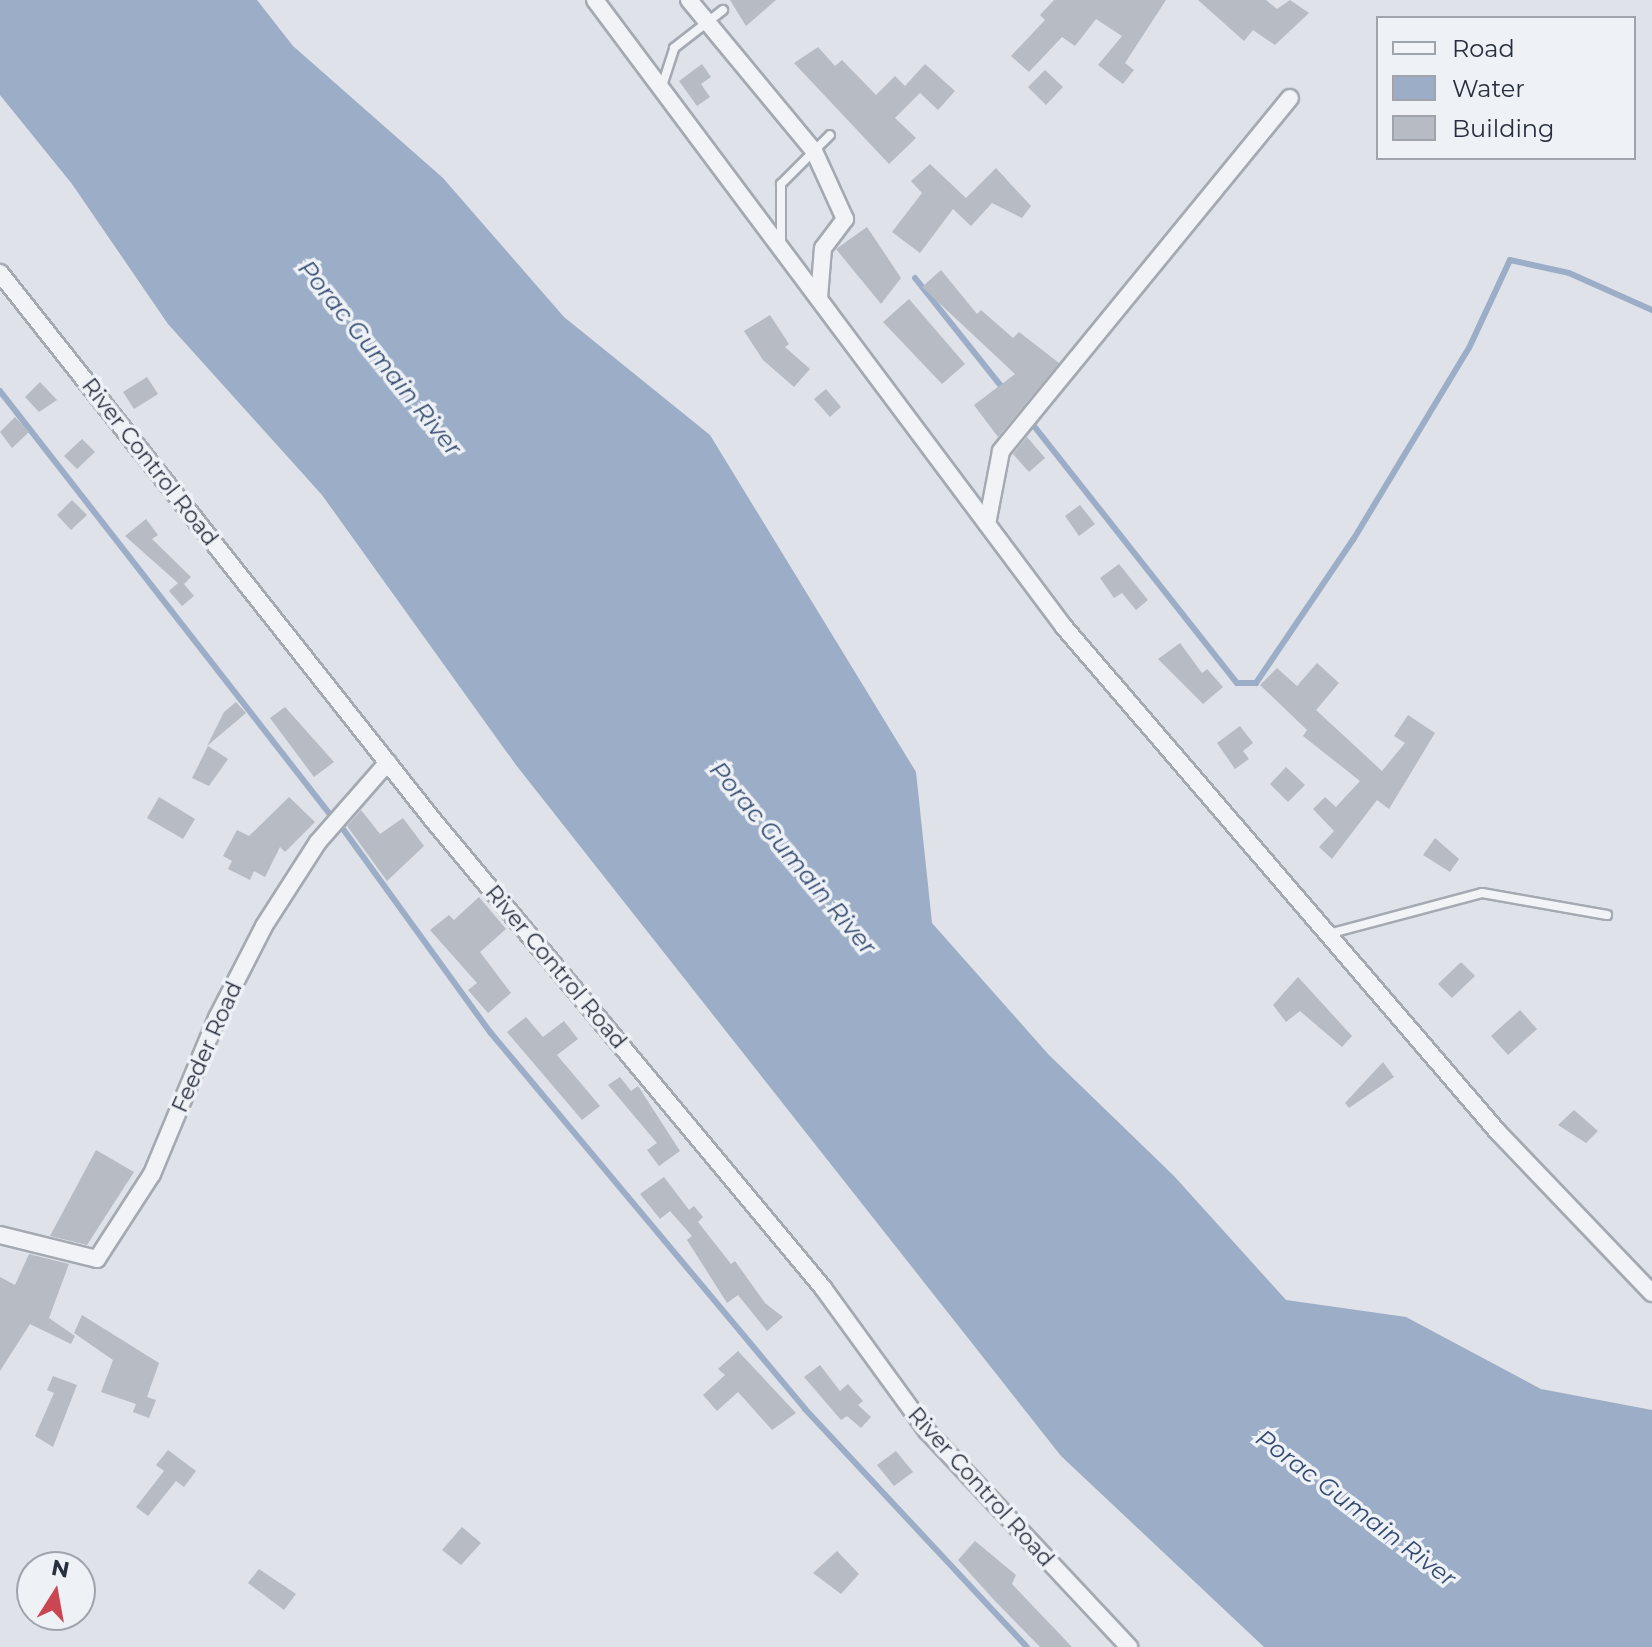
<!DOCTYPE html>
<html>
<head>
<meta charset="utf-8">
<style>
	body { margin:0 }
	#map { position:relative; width:1652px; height:1647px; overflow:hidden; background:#dfe2e8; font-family:Montserrat,sans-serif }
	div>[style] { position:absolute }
	.water>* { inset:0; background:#9badc7 }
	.stream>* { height:6px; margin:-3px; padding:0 3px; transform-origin:3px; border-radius:3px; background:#9badc7 }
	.building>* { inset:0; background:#b6bbc4 }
	.roads { filter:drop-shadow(2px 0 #a4a9b2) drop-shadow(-2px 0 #a4a9b2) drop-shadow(0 2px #a4a9b2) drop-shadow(0 -2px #a4a9b2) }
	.service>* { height:8px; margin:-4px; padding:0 4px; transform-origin:4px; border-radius:4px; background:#f2f3f6 }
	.minor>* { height:16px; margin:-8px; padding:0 8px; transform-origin:8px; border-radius:8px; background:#f2f3f6 }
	span { translate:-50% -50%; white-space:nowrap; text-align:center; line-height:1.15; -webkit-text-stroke:7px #eef1f5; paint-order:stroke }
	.street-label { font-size:22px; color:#282f3e }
	.water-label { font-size:24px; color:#344b71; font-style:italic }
	.legend { position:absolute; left:1376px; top:16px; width:260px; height:144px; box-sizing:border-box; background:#eef1f5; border:2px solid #9fa3ac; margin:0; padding:10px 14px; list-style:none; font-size:24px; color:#282f3e }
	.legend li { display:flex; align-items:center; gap:16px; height:40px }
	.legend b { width:40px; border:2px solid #9fa3ac }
	.north { position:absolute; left:16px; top:1551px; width:80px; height:80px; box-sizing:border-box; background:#eef1f5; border:2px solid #9fa3ac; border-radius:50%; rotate:11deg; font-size:22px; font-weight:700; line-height:32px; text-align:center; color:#282f3e }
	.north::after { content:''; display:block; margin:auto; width:28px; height:36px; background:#ca4751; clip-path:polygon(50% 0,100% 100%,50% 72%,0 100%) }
</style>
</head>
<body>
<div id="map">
	<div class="water">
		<i style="clip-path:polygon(0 0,257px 0,293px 46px,443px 178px,564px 317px,710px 435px,916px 772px,932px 923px,1049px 1055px,1174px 1176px,1286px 1300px,1406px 1317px,1541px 1389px,1652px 1410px,1652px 1647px,1264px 1647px,1061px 1456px,516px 765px,322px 495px,168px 324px,72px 184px,0 95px)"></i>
	</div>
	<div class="stream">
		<i style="left:915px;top:278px;width:144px;rotate:51.5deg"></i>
		<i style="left:0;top:391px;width:540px;rotate:52.07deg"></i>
		<i style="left:1030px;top:421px;width:334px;rotate:51.7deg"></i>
		<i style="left:1237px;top:683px;width:19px"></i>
		<i style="left:1256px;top:683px;width:173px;rotate:-55.9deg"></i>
		<i style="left:1353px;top:540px;width:224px;rotate:-58.9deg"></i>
		<i style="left:1469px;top:348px;width:97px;rotate:-65deg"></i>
		<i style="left:1510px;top:260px;width:60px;rotate:12.4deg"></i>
		<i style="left:1569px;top:273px;width:91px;rotate:24deg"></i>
		<i style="left:343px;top:829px;width:251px;rotate:54.1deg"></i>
		<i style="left:490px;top:1032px;width:491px;rotate:50.1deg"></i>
		<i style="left:805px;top:1409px;width:325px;rotate:47deg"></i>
	</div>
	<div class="building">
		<i style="clip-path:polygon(730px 0,776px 0,746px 26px)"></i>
		<i style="clip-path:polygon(1054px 0,1166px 0,1125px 63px,1134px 70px,1123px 84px,1098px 65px,1122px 36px,1096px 19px,1075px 46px,1062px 37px,1029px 72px,1011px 56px,1045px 20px,1040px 15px)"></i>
		<i style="clip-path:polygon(1198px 0,1266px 0,1277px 9px,1290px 0,1309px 13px,1275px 45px,1253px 30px,1244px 41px)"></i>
		<i style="clip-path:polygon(818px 47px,835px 66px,842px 60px,876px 95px,895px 76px,905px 86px,925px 64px,955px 91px,938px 110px,920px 93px,895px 118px,916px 138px,889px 164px,794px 63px)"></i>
		<i style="clip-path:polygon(702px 64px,711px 77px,701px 84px,710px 97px,697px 106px,679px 81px)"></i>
		<i style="clip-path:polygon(1045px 70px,1063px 87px,1046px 105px,1028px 87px)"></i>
		<i style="clip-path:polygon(930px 164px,966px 198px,996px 168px,1031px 206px,1022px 218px,992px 203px,971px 226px,953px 209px,920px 253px,892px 232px,922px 193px,911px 181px)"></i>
		<i style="clip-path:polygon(867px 227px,901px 278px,881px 304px,836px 249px)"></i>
		<i style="clip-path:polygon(941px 270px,977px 314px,981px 310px,1013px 338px,1019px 332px,1059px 363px,998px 437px,974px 405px,1015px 374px,922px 287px)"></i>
		<i style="clip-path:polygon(909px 299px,965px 364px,942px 384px,883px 322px)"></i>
		<i style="clip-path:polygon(770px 315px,789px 344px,785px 347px,810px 369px,794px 387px,763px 360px,744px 331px)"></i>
		<i style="clip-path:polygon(147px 377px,158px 394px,134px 409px,123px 392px)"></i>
		<i style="clip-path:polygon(40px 382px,57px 400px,39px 412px,25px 397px)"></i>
		<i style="clip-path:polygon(826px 389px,841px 407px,830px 417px,814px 399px)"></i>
		<i style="clip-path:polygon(15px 417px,29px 432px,12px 448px,0 432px)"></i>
		<i style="clip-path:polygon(1027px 437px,1045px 458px,1029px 472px,1013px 454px)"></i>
		<i style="clip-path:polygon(82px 439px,95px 452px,77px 469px,64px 456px)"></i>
		<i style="clip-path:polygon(72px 500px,87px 515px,71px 530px,57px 515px)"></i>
		<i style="clip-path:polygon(1080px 505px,1095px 524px,1079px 536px,1065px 516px)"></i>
		<i style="clip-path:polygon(146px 519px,158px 535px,152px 539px,191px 577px,184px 584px,194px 596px,182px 606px,169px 591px,178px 583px,125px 536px)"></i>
		<i style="clip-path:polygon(1119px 564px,1148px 600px,1136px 610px,1122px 593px,1114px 598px,1100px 578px)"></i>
		<i style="clip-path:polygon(1180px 643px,1202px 673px,1207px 669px,1223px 687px,1203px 704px,1158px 659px)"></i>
		<i style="clip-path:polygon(1317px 663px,1339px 683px,1316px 710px,1382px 771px,1405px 743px,1394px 736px,1408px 715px,1435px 733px,1389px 809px,1377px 800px,1332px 859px,1319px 847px,1334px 831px,1313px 809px,1325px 797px,1336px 807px,1360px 781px,1303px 736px,1307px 730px,1260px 685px,1277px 668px,1297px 686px)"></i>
		<i style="clip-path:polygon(236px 702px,246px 713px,207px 746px,224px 712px)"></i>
		<i style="clip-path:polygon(285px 707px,334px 762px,314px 777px,270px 718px)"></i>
		<i style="clip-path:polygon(1240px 726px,1253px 743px,1243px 751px,1249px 759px,1235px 769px,1217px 743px)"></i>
		<i style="clip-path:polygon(208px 746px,228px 759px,209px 786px,192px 778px)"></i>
		<i style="clip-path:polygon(1286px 767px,1305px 785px,1288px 802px,1270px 784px)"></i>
		<i style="clip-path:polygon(159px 797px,195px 819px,183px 839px,147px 818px)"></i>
		<i style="clip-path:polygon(289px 797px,315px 822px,285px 852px,280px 847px,265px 877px,254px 871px,250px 880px,228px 869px,232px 861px,223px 856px,237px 830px,249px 836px)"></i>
		<i style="clip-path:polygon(361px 810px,380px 834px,403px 818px,424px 846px,387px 881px,347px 826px)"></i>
		<i style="clip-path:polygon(1435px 838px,1459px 859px,1450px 872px,1423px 855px)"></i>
		<i style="clip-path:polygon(479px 897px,506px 929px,480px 952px,511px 993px,488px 1013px,468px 990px,477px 983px,430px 930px,449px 915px,454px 920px)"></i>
		<i style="clip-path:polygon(1461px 962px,1475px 976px,1452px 998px,1438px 984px)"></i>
		<i style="clip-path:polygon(1298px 977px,1352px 1036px,1342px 1047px,1300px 1011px,1286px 1022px,1273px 1005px)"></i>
		<i style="clip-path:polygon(1520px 1010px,1537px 1029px,1508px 1055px,1491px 1036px)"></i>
		<i style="clip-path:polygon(526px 1017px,543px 1037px,564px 1021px,578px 1039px,557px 1055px,600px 1106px,582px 1120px,507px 1032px)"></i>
		<i style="clip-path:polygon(1383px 1062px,1394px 1077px,1349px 1108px,1345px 1103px)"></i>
		<i style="clip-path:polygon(620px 1077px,631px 1091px,638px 1086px,680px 1151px,659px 1166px,647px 1150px,657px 1143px,608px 1085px)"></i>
		<i style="clip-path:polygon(1574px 1110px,1598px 1131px,1586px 1143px,1558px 1125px)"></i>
		<i style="clip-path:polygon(96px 1150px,134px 1172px,87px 1245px,50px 1236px)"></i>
		<i style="clip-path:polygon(664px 1177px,689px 1210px,694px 1206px,703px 1217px,698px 1222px,731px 1264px,735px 1261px,765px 1303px,783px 1317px,767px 1331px,738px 1295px,727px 1303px,687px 1240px,692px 1236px,670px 1211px,660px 1219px,640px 1194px)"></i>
		<i style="clip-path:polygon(29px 1254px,69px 1264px,49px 1318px,75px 1336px,71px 1344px,30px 1324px,0 1371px,0 1277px,15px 1285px)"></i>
		<i style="clip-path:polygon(82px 1315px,159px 1363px,147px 1397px,156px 1400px,149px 1418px,133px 1412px,136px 1404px,101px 1392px,113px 1360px,74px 1333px)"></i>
		<i style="clip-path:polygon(738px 1351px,796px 1413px,772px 1430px,738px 1392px,717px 1411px,703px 1395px,725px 1375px,718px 1369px)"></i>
		<i style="clip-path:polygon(820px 1365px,840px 1391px,848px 1384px,863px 1401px,858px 1405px,871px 1417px,861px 1428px,847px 1416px,841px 1420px,804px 1377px)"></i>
		<i style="clip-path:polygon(53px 1376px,77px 1385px,53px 1447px,35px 1436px,54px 1393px,47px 1390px)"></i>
		<i style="clip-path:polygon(168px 1450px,196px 1471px,184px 1487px,176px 1481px,148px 1516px,136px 1507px,164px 1471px,156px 1465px)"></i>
		<i style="clip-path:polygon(896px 1451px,913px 1472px,894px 1486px,877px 1465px)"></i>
		<i style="clip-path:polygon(462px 1527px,481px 1543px,461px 1565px,442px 1550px)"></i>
		<i style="clip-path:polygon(975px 1541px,1016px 1575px,1012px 1584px,1072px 1647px,1040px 1647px,995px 1601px,958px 1560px)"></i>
		<i style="clip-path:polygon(837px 1551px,859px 1574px,841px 1594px,813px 1573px)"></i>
		<i style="clip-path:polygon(259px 1569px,296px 1594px,284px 1610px,248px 1583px)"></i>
	</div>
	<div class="roads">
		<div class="service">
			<i style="left:662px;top:86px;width:40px;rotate:-72deg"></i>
			<i style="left:674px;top:48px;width:62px;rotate:-37.8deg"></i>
			<i style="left:781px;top:242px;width:58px;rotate:-90deg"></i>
			<i style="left:781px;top:184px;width:69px;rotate:-45deg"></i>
			<i style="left:1328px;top:934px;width:159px;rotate:-14.9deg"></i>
			<i style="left:1482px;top:893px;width:127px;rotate:10deg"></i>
		</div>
		<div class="minor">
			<i style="left:595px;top:0;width:783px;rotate:53.2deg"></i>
			<i style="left:1064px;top:627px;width:664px;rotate:49.33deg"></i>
			<i style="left:1497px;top:1131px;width:224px;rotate:46.3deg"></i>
			<i style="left:689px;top:0;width:196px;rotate:50.4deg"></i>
			<i style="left:814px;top:151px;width:75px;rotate:65.5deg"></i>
			<i style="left:845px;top:219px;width:36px;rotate:127deg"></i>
			<i style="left:823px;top:248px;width:50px;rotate:94.6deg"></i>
			<i style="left:0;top:273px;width:698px;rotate:51.64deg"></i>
			<i style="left:433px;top:820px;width:609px;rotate:50.19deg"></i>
			<i style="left:823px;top:1288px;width:177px;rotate:54deg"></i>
			<i style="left:927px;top:1431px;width:296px;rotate:46.9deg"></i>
			<i style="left:987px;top:524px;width:74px;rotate:-79.1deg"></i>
			<i style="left:1001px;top:451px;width:456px;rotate:-50.7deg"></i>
			<i style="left:0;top:1235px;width:100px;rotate:13.9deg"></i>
			<i style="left:97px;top:1259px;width:101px;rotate:-57.1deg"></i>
			<i style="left:152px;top:1174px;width:169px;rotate:-67.4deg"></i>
			<i style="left:217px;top:1018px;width:103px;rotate:-62.9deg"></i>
			<i style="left:264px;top:926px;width:100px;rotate:-57.3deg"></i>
			<i style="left:318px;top:842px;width:106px;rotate:-48.8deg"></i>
		</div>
	</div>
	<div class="street-label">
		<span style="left:150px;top:462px;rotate:52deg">River Control Road</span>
		<span style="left:556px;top:967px;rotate:50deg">River Control Road</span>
		<span style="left:207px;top:1047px;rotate:-66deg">Feeder Road</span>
		<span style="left:981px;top:1487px;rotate:48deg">River Control Road</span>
	</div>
	<div class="water-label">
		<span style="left:380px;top:358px;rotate:51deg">Porac Gumain River</span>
		<span style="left:793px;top:858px;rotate:50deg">Porac Gumain River</span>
		<span style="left:1356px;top:1508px;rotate:37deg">Porac Gumain River</span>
	</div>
	<ul class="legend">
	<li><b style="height:10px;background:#f2f3f6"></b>Road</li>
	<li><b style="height:22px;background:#9badc7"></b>Water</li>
	<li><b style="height:22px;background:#b6bbc4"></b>Building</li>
	</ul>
	<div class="north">N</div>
</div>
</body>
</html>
